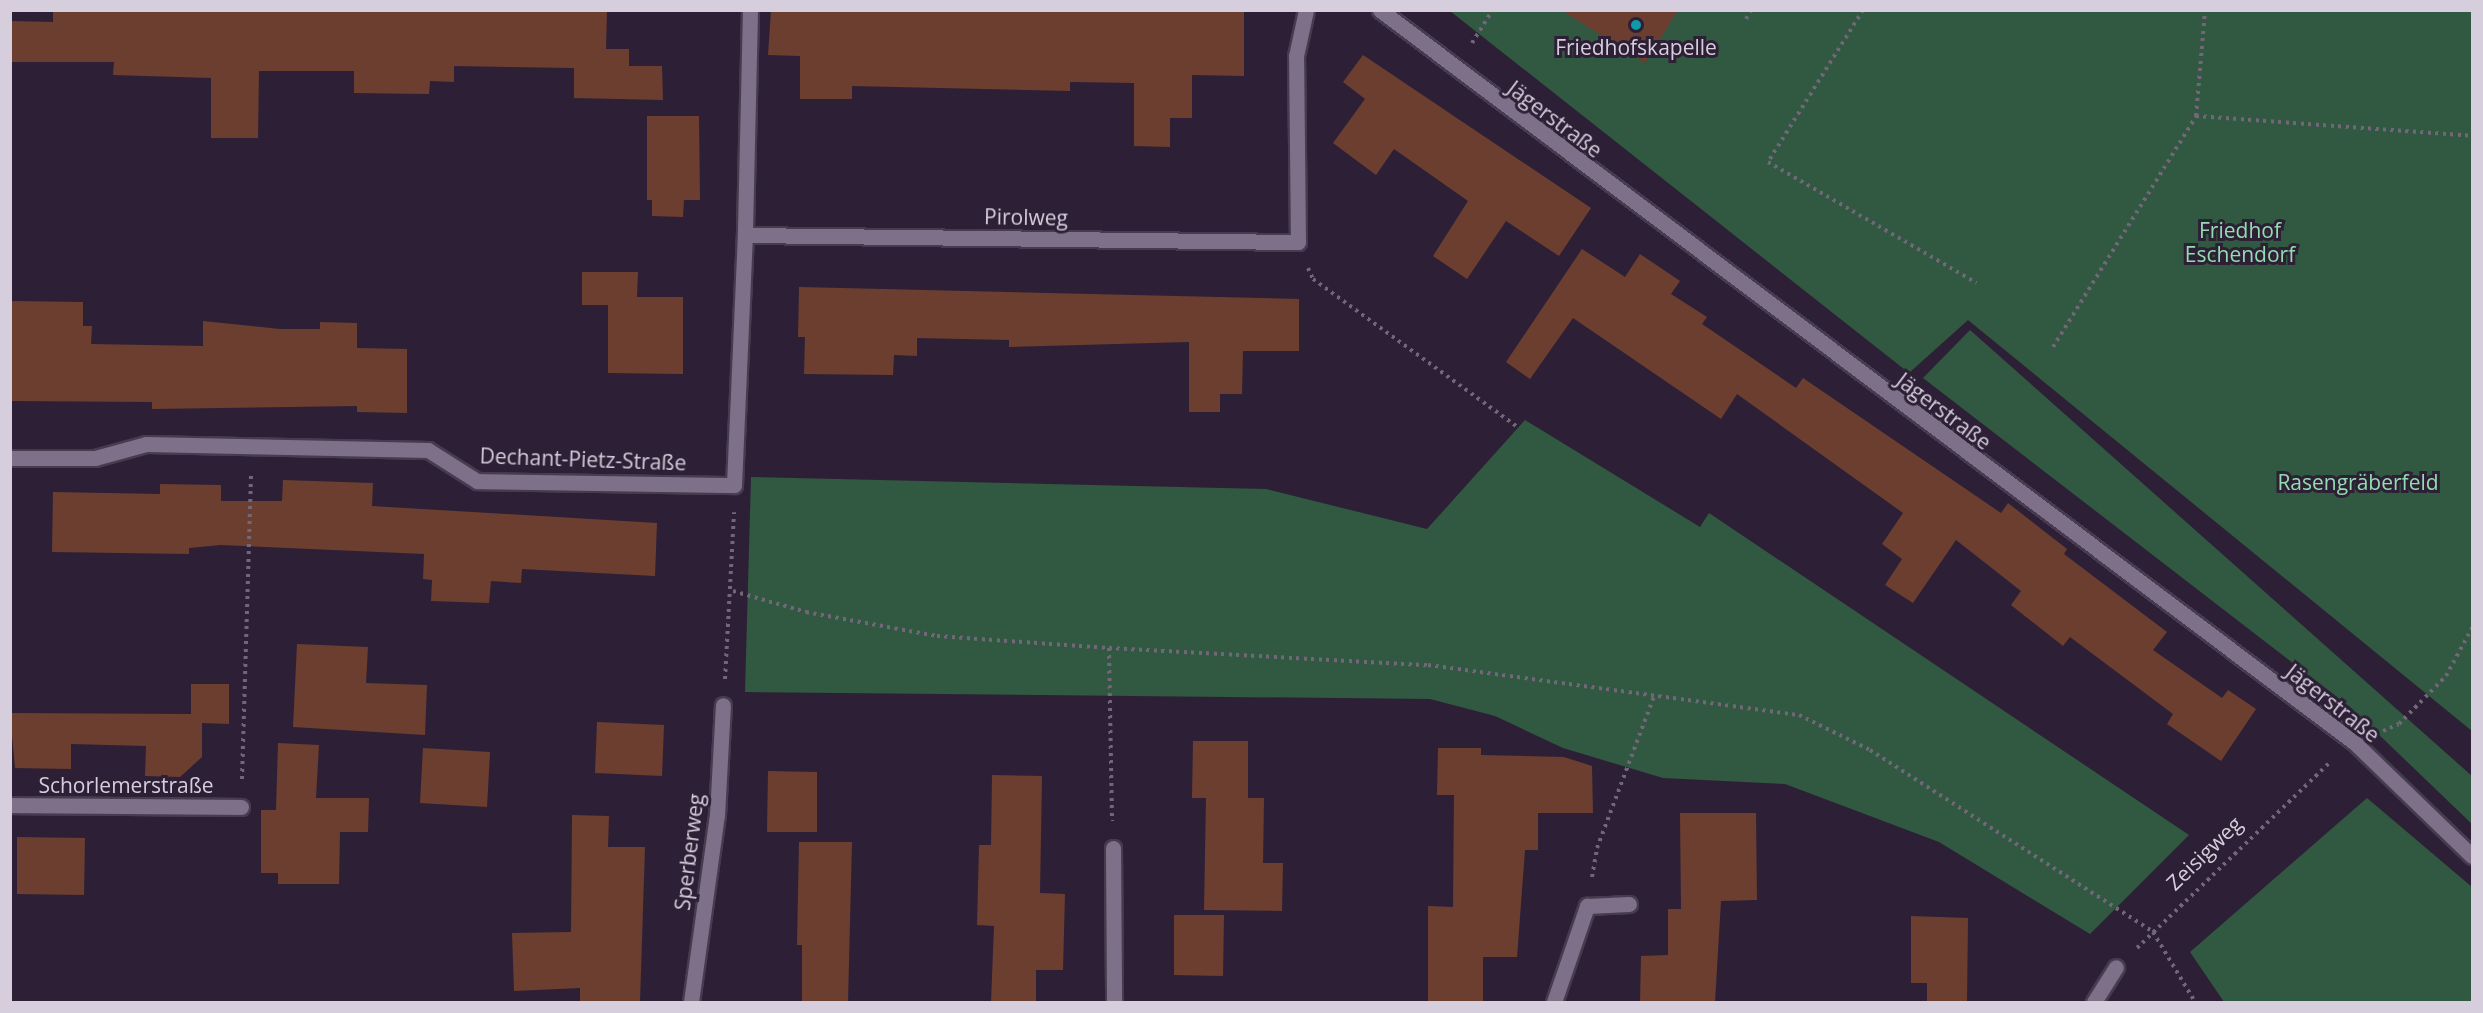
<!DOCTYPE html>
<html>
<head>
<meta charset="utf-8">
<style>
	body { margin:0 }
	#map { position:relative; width:2483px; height:1013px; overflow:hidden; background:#2d2036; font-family:"Open Sans",sans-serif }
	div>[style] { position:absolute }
	.green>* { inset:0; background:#315840 }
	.building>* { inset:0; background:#6c3e30 }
	.path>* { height:4px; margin-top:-2px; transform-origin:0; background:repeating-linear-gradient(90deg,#726779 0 3px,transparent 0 7.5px) }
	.roads { filter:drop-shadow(2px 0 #473c4f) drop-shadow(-2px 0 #473c4f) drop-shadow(0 2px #473c4f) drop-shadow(0 -2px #473c4f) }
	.street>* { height:15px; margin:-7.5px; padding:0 7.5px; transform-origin:7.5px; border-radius:7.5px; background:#7f708a }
	.dots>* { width:16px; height:16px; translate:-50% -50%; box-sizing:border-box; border:3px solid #2d2036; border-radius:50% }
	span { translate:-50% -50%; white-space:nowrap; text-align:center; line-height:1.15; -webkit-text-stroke:6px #2d2036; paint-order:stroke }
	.poi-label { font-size:21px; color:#d6cedc }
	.street-label { font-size:21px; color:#d6cedc }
	.park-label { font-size:21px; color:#93dcae }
	.frame { position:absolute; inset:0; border:12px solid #d6cedc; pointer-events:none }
</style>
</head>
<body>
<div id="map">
	<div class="green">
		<i style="clip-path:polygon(1450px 11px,2472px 11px,2472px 731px,1968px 320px,1909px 373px)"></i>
		<i style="clip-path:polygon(1970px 330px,2472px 776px,2472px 824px,2350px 707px,1923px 378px)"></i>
		<i style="clip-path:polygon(1525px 420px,1700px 527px,1709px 513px,2189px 835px,2090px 934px,1939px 842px,1785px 784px,1663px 778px,1563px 748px,1495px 716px,1430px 699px,745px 692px,751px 477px,1266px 489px,1427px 529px)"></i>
		<i style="clip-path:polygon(2367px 798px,2472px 887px,2472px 1002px,2224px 1002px,2190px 952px)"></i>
	</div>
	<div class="building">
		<i style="clip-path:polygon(53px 10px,607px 10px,606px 49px,629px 49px,629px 66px,662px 66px,663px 100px,574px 98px,574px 68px,454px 66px,454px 82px,430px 81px,429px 94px,354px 93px,354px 71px,259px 71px,258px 138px,211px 138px,211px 78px,113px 75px,114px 62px,10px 62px,10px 21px,53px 22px)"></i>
		<i style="clip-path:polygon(771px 10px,1244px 11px,1244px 76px,1192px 75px,1192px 118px,1170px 118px,1170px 147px,1134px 146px,1134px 83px,1070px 82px,1070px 91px,852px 86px,852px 99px,800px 99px,800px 56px,768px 55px)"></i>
		<i style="clip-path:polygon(1561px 10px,1678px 10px,1645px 63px)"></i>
		<i style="clip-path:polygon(1363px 55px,1591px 208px,1559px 256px,1506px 221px,1467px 279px,1433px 256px,1468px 201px,1394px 149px,1376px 175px,1333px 143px,1365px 99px,1343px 82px)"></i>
		<i style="clip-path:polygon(647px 116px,699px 116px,700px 200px,684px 200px,683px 217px,652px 216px,652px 200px,647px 200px)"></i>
		<i style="clip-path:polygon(1582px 249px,1625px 277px,1640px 254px,1680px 281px,1671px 294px,1707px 317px,1702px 324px,1796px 388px,1803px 378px,2001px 513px,2008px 503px,2067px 549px,2064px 554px,2167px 632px,2153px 650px,2222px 698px,2228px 690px,2256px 709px,2221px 761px,2167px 724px,2173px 714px,2070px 637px,2063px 646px,2011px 605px,2021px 591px,1956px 540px,1913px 603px,1885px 585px,1902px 559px,1882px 544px,1903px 513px,1737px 394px,1721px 419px,1573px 318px,1530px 379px,1506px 362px)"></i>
		<i style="clip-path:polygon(582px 272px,638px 272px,637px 297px,683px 297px,683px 374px,608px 373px,608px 305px,582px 305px)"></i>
		<i style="clip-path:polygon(799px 287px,1299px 299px,1299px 351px,1243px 351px,1242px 394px,1220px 394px,1220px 412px,1189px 412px,1189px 342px,1009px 347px,1009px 340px,917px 338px,917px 356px,894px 355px,893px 375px,804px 374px,805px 337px,798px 337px)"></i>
		<i style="clip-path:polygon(10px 301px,83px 302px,83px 326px,92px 326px,91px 344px,203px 346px,203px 321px,280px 329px,320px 329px,320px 322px,357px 323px,357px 348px,407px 349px,407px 413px,357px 412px,357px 406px,152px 409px,152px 402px,10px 401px)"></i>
		<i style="clip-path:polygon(283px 480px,373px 483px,372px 506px,657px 523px,655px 576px,522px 569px,521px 583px,491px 581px,489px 603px,431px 601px,432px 580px,423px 579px,424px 554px,221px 545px,189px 548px,189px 554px,52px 552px,53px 492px,160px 494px,160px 484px,221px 485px,221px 501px,282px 501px)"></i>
		<i style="clip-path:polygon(297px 644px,368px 647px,366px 683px,427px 685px,425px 735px,293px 727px)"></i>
		<i style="clip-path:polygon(191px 684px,229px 684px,229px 724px,202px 723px,202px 757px,180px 777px,145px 776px,146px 746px,71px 744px,71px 769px,15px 768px,10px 713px,191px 714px)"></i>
		<i style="clip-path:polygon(597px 722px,664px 725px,662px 776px,595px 773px)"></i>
		<i style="clip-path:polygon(1193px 741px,1248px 741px,1248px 798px,1264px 798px,1263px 863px,1283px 863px,1282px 911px,1204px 910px,1206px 798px,1192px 798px)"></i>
		<i style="clip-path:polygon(278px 743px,319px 745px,316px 798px,369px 798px,368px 832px,340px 832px,339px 884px,278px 884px,278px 873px,261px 873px,261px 810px,276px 810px)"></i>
		<i style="clip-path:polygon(423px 748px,490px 752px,487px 807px,420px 803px)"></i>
		<i style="clip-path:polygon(1438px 748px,1481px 748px,1481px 755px,1564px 757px,1592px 766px,1593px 813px,1538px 813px,1538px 850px,1525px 850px,1517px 957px,1483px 957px,1483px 1002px,1428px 1002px,1428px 906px,1453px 907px,1454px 795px,1437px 795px)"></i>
		<i style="clip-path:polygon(768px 771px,817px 772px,817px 832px,767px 832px)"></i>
		<i style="clip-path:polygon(992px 775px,1042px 776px,1040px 893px,1065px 894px,1063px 970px,1036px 970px,1036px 1002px,991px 1002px,994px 926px,977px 925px,979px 845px,991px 845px)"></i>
		<i style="clip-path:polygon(1680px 813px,1756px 813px,1757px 900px,1721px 901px,1715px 1002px,1640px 1002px,1641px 956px,1668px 955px,1668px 909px,1681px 909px)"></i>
		<i style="clip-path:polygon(572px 815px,609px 816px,608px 847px,645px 847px,640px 1002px,580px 1002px,580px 988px,514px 991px,512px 933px,571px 932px)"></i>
		<i style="clip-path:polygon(17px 837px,85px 838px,84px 895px,17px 894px)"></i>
		<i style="clip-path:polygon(799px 842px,852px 842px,848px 1002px,802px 1002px,802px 945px,797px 945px)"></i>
		<i style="clip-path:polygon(1174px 915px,1224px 915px,1223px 976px,1174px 975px)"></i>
		<i style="clip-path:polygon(1911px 916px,1968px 918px,1967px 1002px,1927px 1002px,1927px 983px,1911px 983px)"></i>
	</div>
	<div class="path">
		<i style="left:1863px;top:10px;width:179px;rotate:122deg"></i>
		<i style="left:1768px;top:162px;width:241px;rotate:30.1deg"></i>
		<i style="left:1746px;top:19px;width:10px;rotate:-61deg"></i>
		<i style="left:1472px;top:43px;width:39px;rotate:-58deg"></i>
		<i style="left:2196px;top:116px;width:277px;rotate:4.1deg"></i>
		<i style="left:1308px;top:268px;width:12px;rotate:66deg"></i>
		<i style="left:1313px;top:279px;width:254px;rotate:35.9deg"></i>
		<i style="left:2053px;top:347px;width:272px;rotate:-58.2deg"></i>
		<i style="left:2196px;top:116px;width:106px;rotate:-85.1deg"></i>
		<i style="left:733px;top:591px;width:76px;rotate:16deg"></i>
		<i style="left:806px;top:612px;width:133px;rotate:10.4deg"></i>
		<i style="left:937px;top:636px;width:172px;rotate:4deg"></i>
		<i style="left:1109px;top:648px;width:173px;rotate:89deg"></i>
		<i style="left:1109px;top:648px;width:319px;rotate:3.1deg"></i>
		<i style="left:1428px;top:665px;width:374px;rotate:7.7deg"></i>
		<i style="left:1799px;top:715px;width:79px;rotate:26.2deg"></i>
		<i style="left:1870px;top:750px;width:336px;rotate:32.7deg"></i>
		<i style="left:2153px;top:932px;width:82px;rotate:59deg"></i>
		<i style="left:725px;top:679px;width:167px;rotate:-86.9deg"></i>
		<i style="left:2383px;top:731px;width:17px;rotate:-24deg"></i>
		<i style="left:2399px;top:724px;width:67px;rotate:-45.6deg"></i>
		<i style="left:2446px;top:676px;width:55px;rotate:-61.6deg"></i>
		<i style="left:242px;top:779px;width:305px;rotate:-88.3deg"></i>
		<i style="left:1592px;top:877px;width:29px;rotate:-80deg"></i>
		<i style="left:1597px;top:848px;width:162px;rotate:-69.4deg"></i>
		<i style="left:2137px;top:948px;width:268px;rotate:-43.9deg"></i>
	</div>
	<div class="roads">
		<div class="street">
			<i style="left:750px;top:10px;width:225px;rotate:91.3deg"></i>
			<i style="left:745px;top:235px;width:553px;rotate:0.73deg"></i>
			<i style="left:1298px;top:242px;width:186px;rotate:-90.6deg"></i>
			<i style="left:1296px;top:56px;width:47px;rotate:-77.7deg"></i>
			<i style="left:1380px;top:10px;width:1221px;rotate:36.94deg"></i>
			<i style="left:2356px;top:744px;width:161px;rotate:44deg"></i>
			<i style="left:10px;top:458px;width:85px"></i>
			<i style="left:95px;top:458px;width:53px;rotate:-15.4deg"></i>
			<i style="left:146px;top:444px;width:282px;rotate:1.2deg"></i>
			<i style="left:428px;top:450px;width:58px;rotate:32.3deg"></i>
			<i style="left:477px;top:481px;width:257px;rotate:0.9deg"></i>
			<i style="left:734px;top:485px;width:250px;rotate:-87.5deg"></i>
			<i style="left:10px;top:805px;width:231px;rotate:0.5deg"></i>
			<i style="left:1113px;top:848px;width:154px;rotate:89.6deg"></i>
			<i style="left:691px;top:1002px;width:189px;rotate:-82.1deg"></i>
			<i style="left:717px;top:815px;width:110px;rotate:-86.9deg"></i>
			<i style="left:1554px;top:1002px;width:102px;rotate:-71deg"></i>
			<i style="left:1587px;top:906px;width:42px;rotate:-2.7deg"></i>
			<i style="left:2094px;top:1002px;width:41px;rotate:-57.8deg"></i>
		</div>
	</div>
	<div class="dots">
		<i style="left:1636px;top:25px;background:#0f9aa8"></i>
	</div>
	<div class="poi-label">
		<span style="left:1636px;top:47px">Friedhofskapelle</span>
	</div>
	<div class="street-label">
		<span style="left:1555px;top:119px;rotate:37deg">Jägerstraße</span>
		<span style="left:1026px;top:217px;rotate:1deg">Pirolweg</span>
		<span style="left:1944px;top:411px;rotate:37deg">Jägerstraße</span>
		<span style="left:583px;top:459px;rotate:2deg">Dechant-Pietz-Straße</span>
		<span style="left:2333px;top:703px;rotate:38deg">Jägerstraße</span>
		<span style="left:126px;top:785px">Schorlemerstraße</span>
		<span style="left:689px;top:852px;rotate:-83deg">Sperberweg</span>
		<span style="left:2204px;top:853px;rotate:-44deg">Zeisigweg</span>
	</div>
	<div class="park-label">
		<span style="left:2240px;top:242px">Friedhof<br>Eschendorf</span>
		<span style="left:2358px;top:482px">Rasengräberfeld</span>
	</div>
	<div class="frame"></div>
</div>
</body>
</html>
